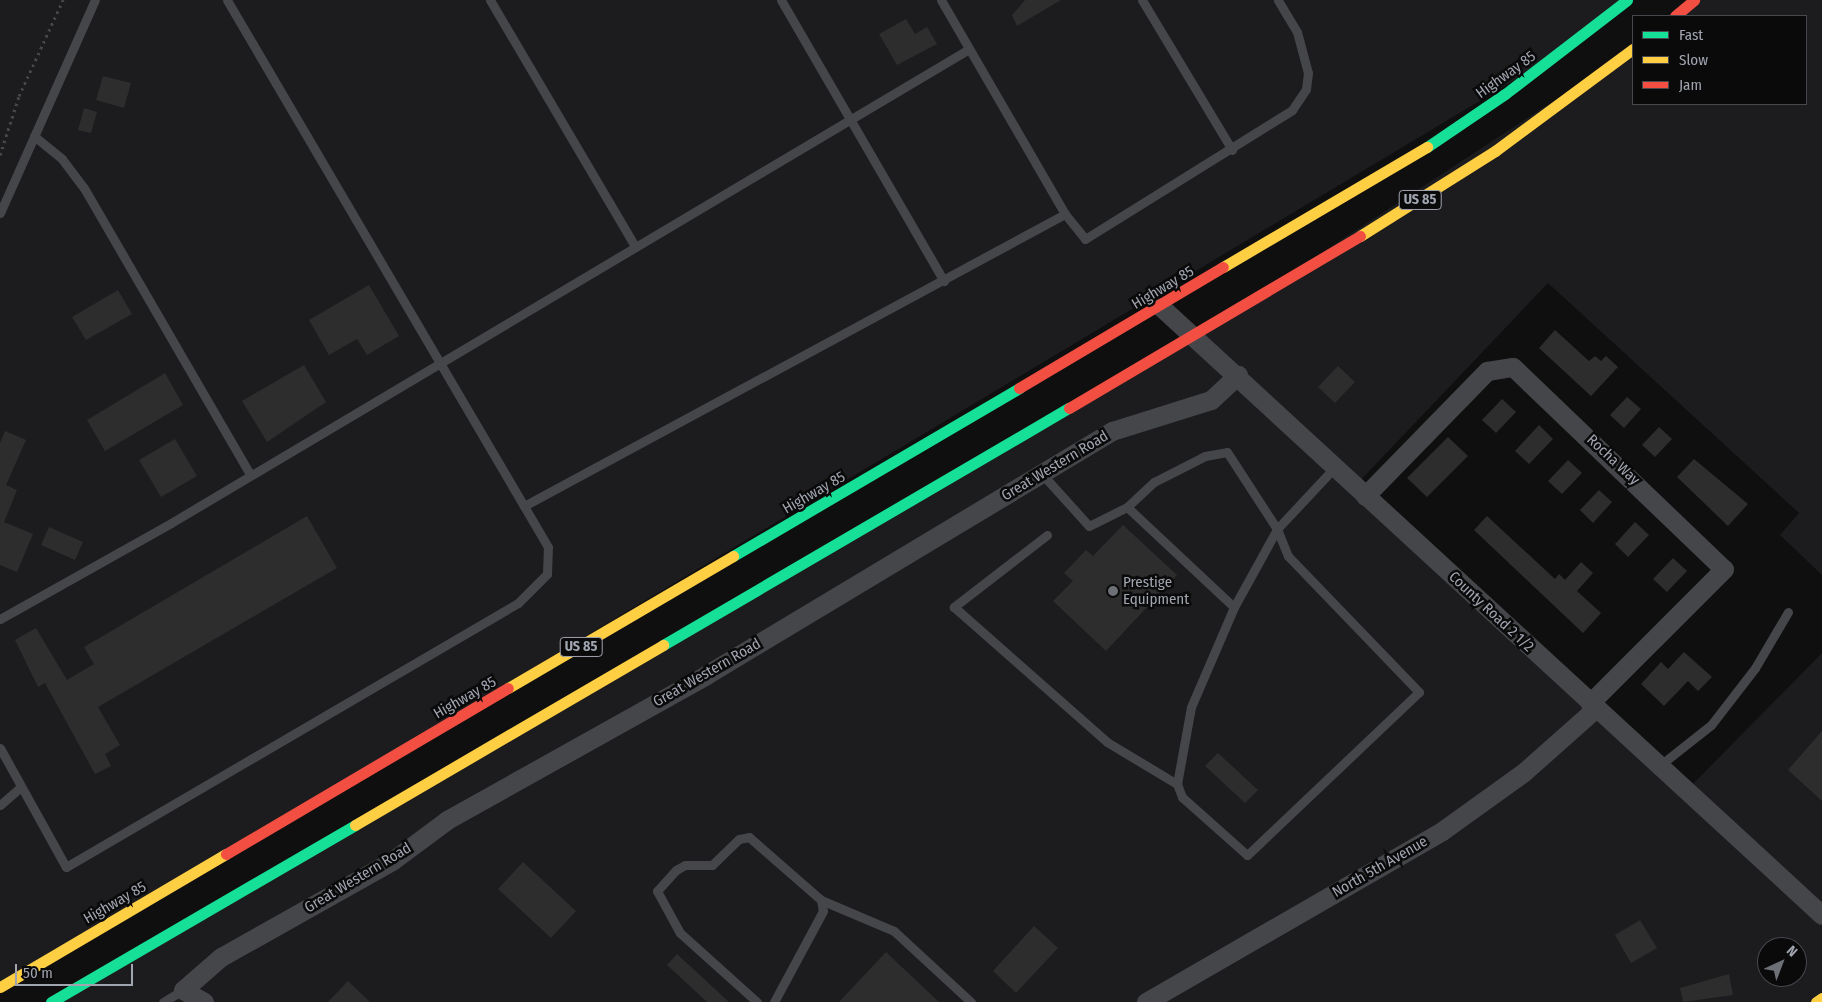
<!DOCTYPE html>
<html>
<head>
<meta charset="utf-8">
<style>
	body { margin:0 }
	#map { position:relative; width:1822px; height:1002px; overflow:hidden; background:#0f0f10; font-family:"Fira Sans Condensed",sans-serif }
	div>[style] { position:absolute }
	.built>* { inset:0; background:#1c1c1e }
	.building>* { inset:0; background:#2d2d2e }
	.path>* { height:3px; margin-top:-1.5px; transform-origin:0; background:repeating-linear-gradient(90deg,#47474a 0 2.5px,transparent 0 6.5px) }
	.lane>* { height:9px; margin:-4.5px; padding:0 4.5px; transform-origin:4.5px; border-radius:4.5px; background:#454649 }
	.street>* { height:19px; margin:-9.5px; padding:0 9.5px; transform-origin:9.5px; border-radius:9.5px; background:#454649 }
	.fast>* { height:11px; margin:-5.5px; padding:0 5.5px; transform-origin:5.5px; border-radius:5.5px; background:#16e098 }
	.slow>* { height:11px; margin:-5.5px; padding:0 5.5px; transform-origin:5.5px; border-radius:5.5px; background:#ffcf43 }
	.jam>* { height:11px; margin:-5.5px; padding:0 5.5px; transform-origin:5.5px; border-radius:5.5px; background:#f24e42 }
	.dots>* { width:14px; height:14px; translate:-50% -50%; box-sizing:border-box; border:2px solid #0a0a0b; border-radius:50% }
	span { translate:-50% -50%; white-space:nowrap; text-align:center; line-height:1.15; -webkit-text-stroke:5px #0a0a0b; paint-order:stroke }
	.shield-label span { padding:1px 4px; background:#0a0a0b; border:1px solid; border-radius:4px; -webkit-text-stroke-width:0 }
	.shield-label { font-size:14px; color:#a1a5b0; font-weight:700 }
	.street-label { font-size:15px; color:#a1a5b0 }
	.poi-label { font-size:15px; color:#a1a5b0 }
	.left { translate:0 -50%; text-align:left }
	.legend { position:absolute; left:1632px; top:15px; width:175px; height:90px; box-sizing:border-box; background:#0a0a0b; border:1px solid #46484d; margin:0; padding:6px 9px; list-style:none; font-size:15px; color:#a1a5b0 }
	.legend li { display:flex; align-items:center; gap:10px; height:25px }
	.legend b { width:25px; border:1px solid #46484d }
	.north { position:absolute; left:1757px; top:937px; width:50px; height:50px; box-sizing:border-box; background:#0a0a0b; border:1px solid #46484d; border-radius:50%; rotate:43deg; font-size:14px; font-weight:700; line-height:20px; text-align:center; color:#a1a5b0 }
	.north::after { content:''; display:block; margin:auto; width:18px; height:22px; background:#6e7078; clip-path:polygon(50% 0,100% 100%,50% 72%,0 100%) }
	.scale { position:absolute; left:15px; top:964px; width:118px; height:22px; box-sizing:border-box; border:2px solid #a1a5b0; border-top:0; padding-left:6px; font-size:15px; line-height:18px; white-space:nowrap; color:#a1a5b0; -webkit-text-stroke:4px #0a0a0b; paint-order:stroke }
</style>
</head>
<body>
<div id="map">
	<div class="built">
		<i style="clip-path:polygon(0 0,1627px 0,1563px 51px,0 987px)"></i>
		<i style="clip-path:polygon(evenodd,1694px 0,1822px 0,1822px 575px,1780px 535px,1799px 513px,1548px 283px,1355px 486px,1686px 791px,1822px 653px,1822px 998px,1816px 1002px,51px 1002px,1196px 335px,1633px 49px,1633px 104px,1806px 104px,1806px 16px,1675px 16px,1694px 0,1767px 947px,1797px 947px,1797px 977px,1767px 977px,1767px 947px)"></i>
	</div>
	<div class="building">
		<i style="clip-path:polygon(1025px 0,1061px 0,1017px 26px,1012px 15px)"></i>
		<i style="clip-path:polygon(906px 19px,915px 34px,927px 27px,937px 44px,897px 65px,879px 34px)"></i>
		<i style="clip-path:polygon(103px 76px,131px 83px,124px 108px,96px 100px)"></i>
		<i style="clip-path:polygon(84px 108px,97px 112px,91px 133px,78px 130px)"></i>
		<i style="clip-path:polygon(369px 285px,399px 336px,367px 355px,357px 339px,329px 355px,309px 320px)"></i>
		<i style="clip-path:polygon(118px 290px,132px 314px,86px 340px,72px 317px)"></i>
		<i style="clip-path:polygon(1555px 330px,1589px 361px,1595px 356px,1601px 361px,1606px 356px,1618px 367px,1591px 396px,1539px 348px)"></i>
		<i style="clip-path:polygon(304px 365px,326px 402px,267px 442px,242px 401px)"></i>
		<i style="clip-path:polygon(1338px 366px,1355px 382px,1335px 403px,1318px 387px)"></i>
		<i style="clip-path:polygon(165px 373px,183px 405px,105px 451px,87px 420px)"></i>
		<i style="clip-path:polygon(1627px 397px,1641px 409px,1624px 428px,1610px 415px)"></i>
		<i style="clip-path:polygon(1502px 399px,1516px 412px,1496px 433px,1482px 420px)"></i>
		<i style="clip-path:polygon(1539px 425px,1553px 439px,1529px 464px,1515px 451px)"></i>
		<i style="clip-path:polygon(1659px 427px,1672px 439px,1655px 457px,1642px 445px)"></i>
		<i style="clip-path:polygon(5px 431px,26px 440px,6px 485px,17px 490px,4px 522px,33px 534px,17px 572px,0 565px,0 443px)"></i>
		<i style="clip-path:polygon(1448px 437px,1468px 456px,1427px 497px,1407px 478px)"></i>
		<i style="clip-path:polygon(175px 439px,197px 476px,161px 497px,139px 460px)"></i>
		<i style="clip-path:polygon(1694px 459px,1748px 504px,1728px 526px,1677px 477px)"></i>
		<i style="clip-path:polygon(1568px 460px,1582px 473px,1562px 494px,1548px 481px)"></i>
		<i style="clip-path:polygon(1599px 490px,1612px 502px,1593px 523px,1580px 510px)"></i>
		<i style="clip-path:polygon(307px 516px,337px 568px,98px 707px,120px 745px,105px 754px,111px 766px,95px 774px,45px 683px,38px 687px,15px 640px,36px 628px,67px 680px,94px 664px,84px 647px)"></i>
		<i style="clip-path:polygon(1487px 516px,1555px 579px,1559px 574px,1565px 580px,1581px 562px,1593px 573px,1577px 591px,1601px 613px,1583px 633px,1474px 530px)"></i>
		<i style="clip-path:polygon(1635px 522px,1649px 535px,1628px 557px,1615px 544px)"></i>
		<i style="clip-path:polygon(1123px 525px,1177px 575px,1106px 651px,1053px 601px,1073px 581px,1064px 573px,1086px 550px,1093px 556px)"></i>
		<i style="clip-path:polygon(49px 527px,83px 542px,75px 560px,41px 545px)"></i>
		<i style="clip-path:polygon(1673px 558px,1687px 571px,1667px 592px,1653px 579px)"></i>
		<i style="clip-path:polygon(1684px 652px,1712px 677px,1698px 691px,1688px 681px,1664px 706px,1641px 684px,1661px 662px,1668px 669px)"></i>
		<i style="clip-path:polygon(1822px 731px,1822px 801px,1788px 770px)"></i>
		<i style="clip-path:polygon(1218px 753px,1258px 790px,1245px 803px,1205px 766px)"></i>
		<i style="clip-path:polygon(523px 862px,576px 911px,551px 938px,498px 889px)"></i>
		<i style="clip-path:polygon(1640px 920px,1657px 948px,1631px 963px,1615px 935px)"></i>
		<i style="clip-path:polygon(1034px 926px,1058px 948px,1016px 993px,993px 971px)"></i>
		<i style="clip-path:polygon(886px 952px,939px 1002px,839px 1002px)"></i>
		<i style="clip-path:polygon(677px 954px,729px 1002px,707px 1002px,667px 965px)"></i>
		<i style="clip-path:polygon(1729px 974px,1733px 995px,1683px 1002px,1680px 988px)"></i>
		<i style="clip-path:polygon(348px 981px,370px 1002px,328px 1002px)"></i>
	</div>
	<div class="path">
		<i style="left:0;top:155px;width:62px;rotate:-72.1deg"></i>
		<i style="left:19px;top:96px;width:106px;rotate:-65.4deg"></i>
	</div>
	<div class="lane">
		<i style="left:490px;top:0;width:286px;rotate:59.5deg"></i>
		<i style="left:781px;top:0;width:325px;rotate:59.9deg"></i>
		<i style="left:941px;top:0;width:247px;rotate:59.9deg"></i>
		<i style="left:1065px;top:214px;width:32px;rotate:51deg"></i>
		<i style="left:1085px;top:239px;width:244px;rotate:-31.9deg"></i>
		<i style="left:1292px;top:110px;width:25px;rotate:-56deg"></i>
		<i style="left:1306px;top:89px;width:16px;rotate:-83deg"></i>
		<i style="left:1308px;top:73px;width:42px;rotate:-105deg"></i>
		<i style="left:1297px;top:32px;width:37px;rotate:-121deg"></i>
		<i style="left:1142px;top:0;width:175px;rotate:59deg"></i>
		<i style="left:34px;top:136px;width:36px;rotate:39deg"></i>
		<i style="left:62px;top:159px;width:36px;rotate:53deg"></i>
		<i style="left:84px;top:188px;width:331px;rotate:59.9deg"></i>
		<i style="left:0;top:213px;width:233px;rotate:-66deg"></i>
		<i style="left:1042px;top:474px;width:70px;rotate:47.9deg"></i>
		<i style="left:1089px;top:526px;width:42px;rotate:-26.6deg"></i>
		<i style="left:1127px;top:507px;width:37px;rotate:-43deg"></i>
		<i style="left:1154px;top:482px;width:57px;rotate:-27deg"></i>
		<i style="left:1205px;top:456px;width:22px;rotate:-10deg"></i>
		<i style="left:1227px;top:452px;width:92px;rotate:57deg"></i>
		<i style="left:1277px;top:529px;width:29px;rotate:68deg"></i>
		<i style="left:1288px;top:556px;width:189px;rotate:46.1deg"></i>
		<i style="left:1419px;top:692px;width:237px;rotate:136.5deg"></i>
		<i style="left:1247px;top:855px;width:87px;rotate:-138.3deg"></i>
		<i style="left:1182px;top:797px;width:14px;rotate:-111deg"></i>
		<i style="left:524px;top:506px;width:615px;rotate:-28.36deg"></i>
		<i style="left:1127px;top:507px;width:146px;rotate:43.1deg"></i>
		<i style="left:1047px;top:535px;width:118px;rotate:142.3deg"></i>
		<i style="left:954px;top:607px;width:204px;rotate:41.4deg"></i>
		<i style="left:1107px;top:742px;width:82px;rotate:31deg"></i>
		<i style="left:1177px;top:784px;width:78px;rotate:-79.7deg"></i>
		<i style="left:1191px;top:707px;width:109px;rotate:-66.7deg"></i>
		<i style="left:1234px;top:607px;width:89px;rotate:-61.1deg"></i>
		<i style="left:1277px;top:529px;width:85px;rotate:-46.9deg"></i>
		<i style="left:0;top:619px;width:196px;rotate:-29.3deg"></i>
		<i style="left:171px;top:523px;width:928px;rotate:-30.71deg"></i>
		<i style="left:0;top:748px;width:136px;rotate:61deg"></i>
		<i style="left:66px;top:867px;width:523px;rotate:-30.29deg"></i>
		<i style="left:518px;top:603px;width:41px;rotate:-45deg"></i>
		<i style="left:547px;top:574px;width:27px;rotate:-88deg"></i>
		<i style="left:548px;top:547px;width:634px;rotate:-120.41deg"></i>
		<i style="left:1659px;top:766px;width:66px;rotate:-38.3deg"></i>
		<i style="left:1711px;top:725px;width:72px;rotate:-52.3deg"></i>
		<i style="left:1755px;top:668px;width:65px;rotate:-59.5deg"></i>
		<i style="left:0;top:805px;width:28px;rotate:-41deg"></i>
		<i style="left:821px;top:900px;width:79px;rotate:23deg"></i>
		<i style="left:894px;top:931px;width:105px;rotate:42.7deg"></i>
		<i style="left:163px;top:1002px;width:23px;rotate:-31deg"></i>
		<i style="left:757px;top:1002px;width:103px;rotate:-138.1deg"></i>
		<i style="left:680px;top:933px;width:48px;rotate:-118.7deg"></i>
		<i style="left:657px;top:891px;width:28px;rotate:-48deg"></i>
		<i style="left:676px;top:870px;width:10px;rotate:-29deg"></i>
		<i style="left:685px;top:865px;width:27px"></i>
		<i style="left:712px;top:865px;width:37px;rotate:-44deg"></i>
		<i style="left:739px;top:839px;width:10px;rotate:-11deg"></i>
		<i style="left:749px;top:837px;width:96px;rotate:41.2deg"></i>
		<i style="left:821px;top:900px;width:11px;rotate:80deg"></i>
		<i style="left:823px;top:911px;width:103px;rotate:118.3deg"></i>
	</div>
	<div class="street">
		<i style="left:1161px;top:307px;width:898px;rotate:42.61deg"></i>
		<i style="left:1365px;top:496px;width:175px;rotate:-45.7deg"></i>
		<i style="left:1487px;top:371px;width:26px;rotate:-9deg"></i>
		<i style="left:1513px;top:367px;width:292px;rotate:43.8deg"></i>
		<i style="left:1724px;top:569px;width:190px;rotate:135deg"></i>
		<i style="left:204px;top:1002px;width:24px;rotate:-150deg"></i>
		<i style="left:183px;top:990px;width:50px;rotate:-41deg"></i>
		<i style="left:221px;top:957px;width:196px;rotate:-29.3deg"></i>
		<i style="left:392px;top:861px;width:69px;rotate:-36.7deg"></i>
		<i style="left:447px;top:820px;width:297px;rotate:-29.2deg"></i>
		<i style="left:706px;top:675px;width:474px;rotate:-31deg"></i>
		<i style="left:1112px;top:431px;width:104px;rotate:-17.4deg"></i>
		<i style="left:1211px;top:400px;width:37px;rotate:-43deg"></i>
		<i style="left:1146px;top:1002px;width:342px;rotate:-30deg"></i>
		<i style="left:1442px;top:831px;width:101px;rotate:-35.7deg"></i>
		<i style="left:1524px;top:772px;width:96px;rotate:-41.6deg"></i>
	</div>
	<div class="fast">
		<i style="left:1427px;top:147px;width:94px;rotate:-34.2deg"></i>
		<i style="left:1505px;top:94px;width:154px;rotate:-37.6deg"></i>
		<i style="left:733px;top:556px;width:332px;rotate:-30.4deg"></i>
		<i style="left:663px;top:645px;width:470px;rotate:-30.3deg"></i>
		<i style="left:51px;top:1002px;width:352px;rotate:-30.2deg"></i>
	</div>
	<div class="slow">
		<i style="left:1360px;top:236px;width:160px;rotate:-32.2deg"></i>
		<i style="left:1495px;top:151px;width:172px;rotate:-36.5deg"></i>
		<i style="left:1223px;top:267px;width:237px;rotate:-30.5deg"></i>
		<i style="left:508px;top:688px;width:261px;rotate:-30.4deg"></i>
		<i style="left:355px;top:825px;width:357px;rotate:-30.3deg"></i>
		<i style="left:0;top:987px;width:262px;rotate:-30.5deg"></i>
		<i style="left:1816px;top:1002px;width:7px;rotate:-34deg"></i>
	</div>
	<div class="jam">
		<i style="left:1675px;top:16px;width:25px;rotate:-40deg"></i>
		<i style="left:1019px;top:388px;width:237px;rotate:-30.7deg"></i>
		<i style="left:1069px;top:408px;width:338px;rotate:-30.6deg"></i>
		<i style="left:226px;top:854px;width:327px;rotate:-30.5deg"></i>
	</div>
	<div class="dots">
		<i style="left:1113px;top:591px;background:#6e7078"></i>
	</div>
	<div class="shield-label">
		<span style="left:1420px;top:200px">US 85</span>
		<span style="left:581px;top:647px">US 85</span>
	</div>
	<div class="street-label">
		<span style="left:1506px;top:75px;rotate:-36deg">Highway 85</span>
		<span style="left:1163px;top:288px;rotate:-31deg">Highway 85</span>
		<span style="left:1613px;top:460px;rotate:43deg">Rocha Way</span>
		<span style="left:1055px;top:466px;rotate:-31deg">Great Western Road</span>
		<span style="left:814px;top:493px;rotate:-30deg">Highway 85</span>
		<span style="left:1491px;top:612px;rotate:43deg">County Road 2 1/2</span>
		<span style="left:707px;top:673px;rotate:-30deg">Great Western Road</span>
		<span style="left:465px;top:698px;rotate:-30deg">Highway 85</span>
		<span style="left:1380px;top:867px;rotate:-30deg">North 5th Avenue</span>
		<span style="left:358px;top:878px;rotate:-31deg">Great Western Road</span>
		<span style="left:115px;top:903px;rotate:-30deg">Highway 85</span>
	</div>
	<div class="poi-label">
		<span class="left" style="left:1123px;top:591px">Prestige<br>Equipment</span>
	</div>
	<ul class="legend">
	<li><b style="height:6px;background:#16e098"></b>Fast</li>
	<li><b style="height:6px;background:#ffcf43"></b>Slow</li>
	<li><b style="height:6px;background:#f24e42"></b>Jam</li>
	</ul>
	<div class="north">N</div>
	<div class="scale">50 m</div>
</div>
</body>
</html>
